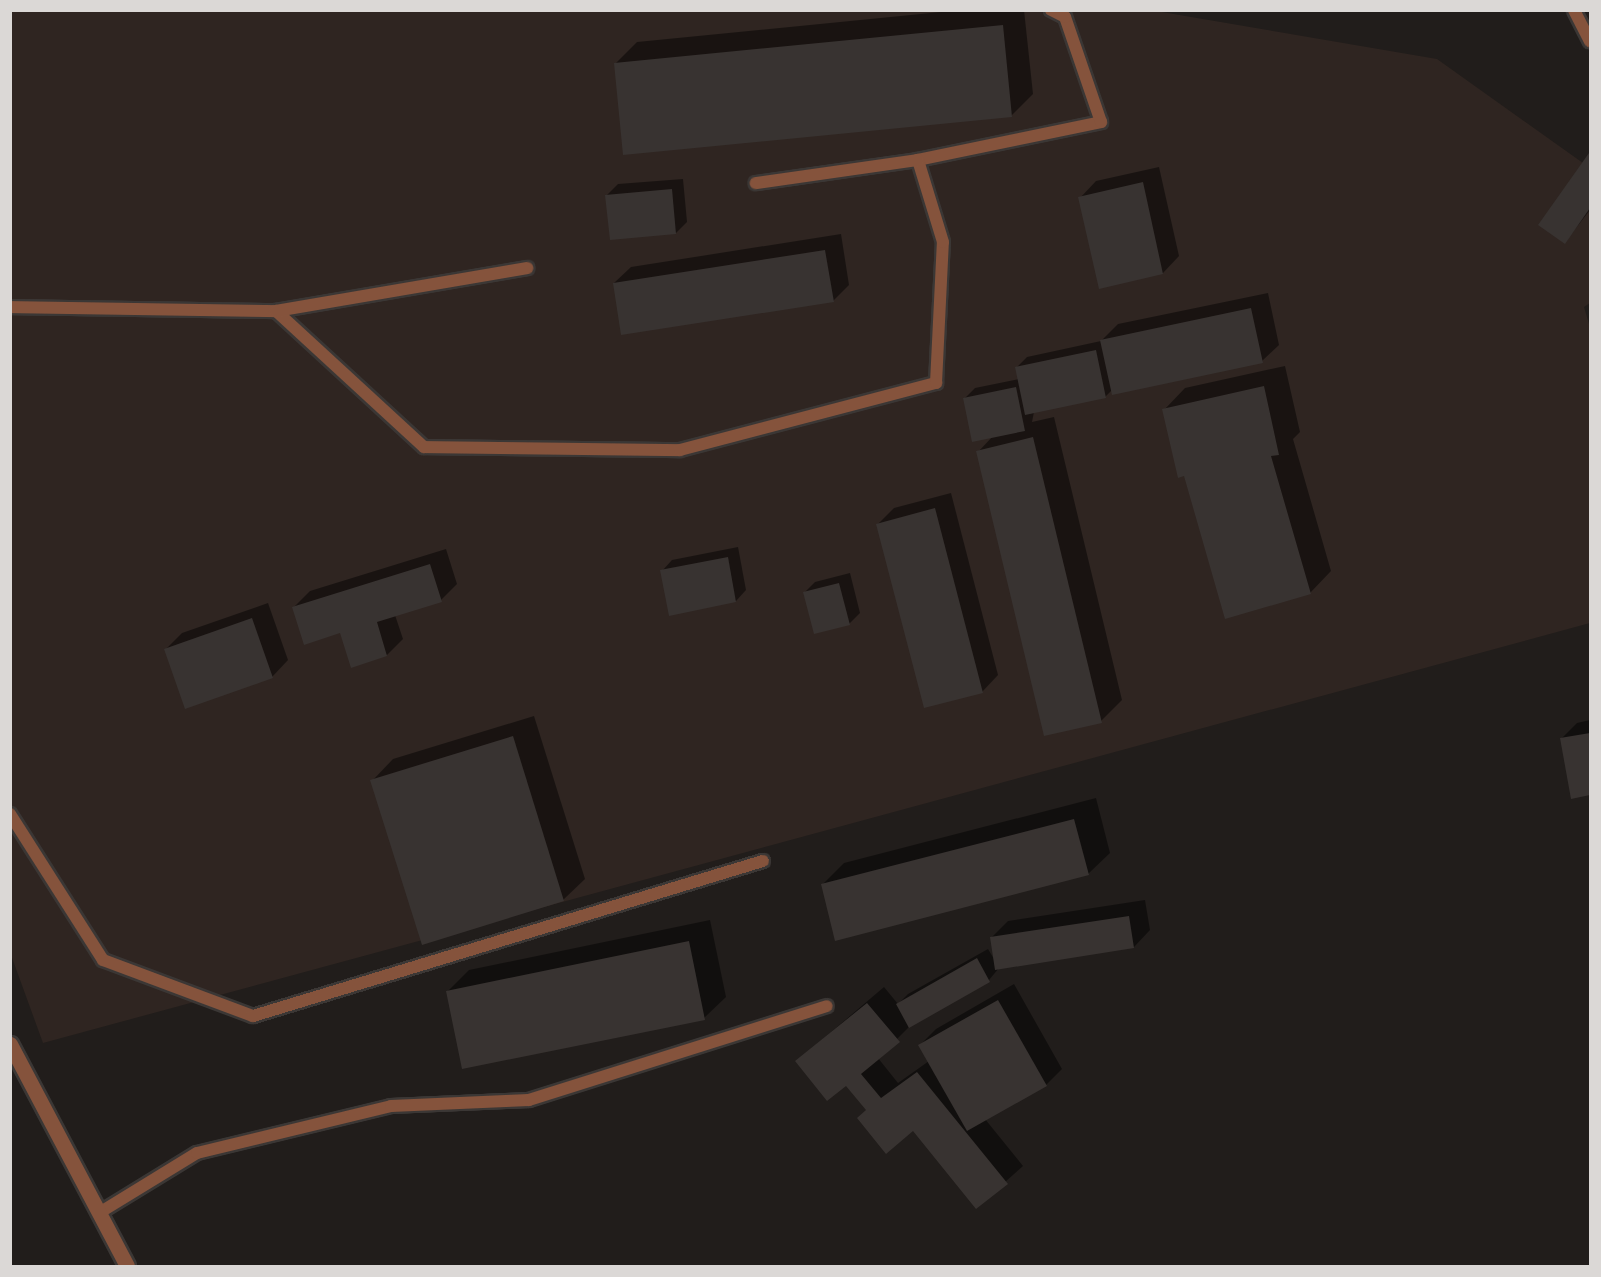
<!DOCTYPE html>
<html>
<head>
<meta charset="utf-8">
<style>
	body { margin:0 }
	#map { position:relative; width:1601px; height:1277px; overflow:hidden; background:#211d1b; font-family:"PT Sans",sans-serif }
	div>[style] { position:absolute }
	.built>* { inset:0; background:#2f2521 }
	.shadow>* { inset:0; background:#0007 }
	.building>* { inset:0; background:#383331 }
	.roads { filter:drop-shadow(2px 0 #3b3735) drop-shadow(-2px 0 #3b3735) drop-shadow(0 2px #3b3735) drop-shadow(0 -2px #3b3735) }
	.lane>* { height:12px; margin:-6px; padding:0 6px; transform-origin:6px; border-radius:6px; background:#85533c }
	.street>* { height:15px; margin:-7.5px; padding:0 7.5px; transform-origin:7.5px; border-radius:7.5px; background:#85533c }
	span { translate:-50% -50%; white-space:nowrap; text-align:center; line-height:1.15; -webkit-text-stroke:6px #211d1b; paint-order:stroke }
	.frame { position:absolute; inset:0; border:12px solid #dbd8d6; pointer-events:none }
</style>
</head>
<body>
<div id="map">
	<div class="built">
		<i style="clip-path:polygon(11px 11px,1156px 11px,1437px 59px,1590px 168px,1590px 303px,1584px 307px,1590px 327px,1590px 623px,43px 1043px,11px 955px)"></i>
	</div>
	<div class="shadow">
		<i style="clip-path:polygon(961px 10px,1024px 10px,1033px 94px,1011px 116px,616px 63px,637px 42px)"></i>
		<i style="clip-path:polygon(1590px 153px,1590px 210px,1565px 242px,1540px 225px)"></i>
		<i style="clip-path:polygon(1159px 167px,1179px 256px,1163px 273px,1100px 287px,1080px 198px,1096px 181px)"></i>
		<i style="clip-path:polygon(683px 179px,687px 222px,676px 233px,607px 195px,618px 184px)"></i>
		<i style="clip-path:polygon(841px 234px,849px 285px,833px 301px,614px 283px,631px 267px)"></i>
		<i style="clip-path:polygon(1268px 293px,1279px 345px,1262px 361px,1112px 390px,1105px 397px,1034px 412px,1032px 422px,1054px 417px,1122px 700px,1101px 721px,978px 452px,993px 436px,964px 399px,975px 388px,1019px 379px,1016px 368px,1027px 357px,1101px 341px,1118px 324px)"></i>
		<i style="clip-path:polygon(1285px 366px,1300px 432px,1293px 439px,1331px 571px,1310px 593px,1185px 474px,1164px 410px,1185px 388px)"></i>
		<i style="clip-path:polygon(951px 493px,998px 675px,982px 692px,878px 524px,894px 508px)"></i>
		<i style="clip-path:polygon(738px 547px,746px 590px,736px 601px,662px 571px,672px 560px)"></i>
		<i style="clip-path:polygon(446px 549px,457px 584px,441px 600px,395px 615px,403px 639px,387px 655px,294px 607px,310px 591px)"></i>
		<i style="clip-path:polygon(850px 573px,860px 613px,849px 624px,805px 592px,815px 582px)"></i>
		<i style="clip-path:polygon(268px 603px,288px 660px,272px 677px,166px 649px,182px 633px)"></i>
		<i style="clip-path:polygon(534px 716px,585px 879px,563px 900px,372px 781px,393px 759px)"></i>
		<i style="clip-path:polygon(1590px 720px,1590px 793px,1572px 797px,1561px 739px,1577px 723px)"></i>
		<i style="clip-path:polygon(1096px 798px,1110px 853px,1088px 874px,822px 885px,844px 863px)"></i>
		<i style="clip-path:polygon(1145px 900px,1150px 930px,1134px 947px,999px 968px,989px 980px,913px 1023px,878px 1058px,898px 1083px,929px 1061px,920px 1045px,936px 1029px,1014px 984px,1062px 1069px,1046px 1085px,985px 1119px,1023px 1166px,977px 1207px,913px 1129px,867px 1110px,846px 1084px,797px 1061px,884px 987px,898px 1004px,908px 994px,988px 949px,994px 959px,991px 938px,1008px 921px)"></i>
		<i style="clip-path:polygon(710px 920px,726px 997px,704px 1018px,448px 991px,469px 970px)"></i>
	</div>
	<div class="building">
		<i style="clip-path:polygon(1003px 25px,1012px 117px,623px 155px,614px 63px)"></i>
		<i style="clip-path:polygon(1589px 153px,1590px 208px,1565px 244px,1538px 225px)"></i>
		<i style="clip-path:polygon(1143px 182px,1163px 274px,1099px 289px,1078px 197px)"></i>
		<i style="clip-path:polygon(672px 189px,676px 234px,610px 240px,605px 195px)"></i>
		<i style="clip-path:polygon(825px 250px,834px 302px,621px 335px,613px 283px)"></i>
		<i style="clip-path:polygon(1251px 308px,1263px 363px,1112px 395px,1100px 340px)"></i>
		<i style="clip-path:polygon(1096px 350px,1106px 398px,1025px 415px,1015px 367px)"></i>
		<i style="clip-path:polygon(1264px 386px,1279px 455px,1271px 456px,1311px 594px,1225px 619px,1184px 476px,1178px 478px,1162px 409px)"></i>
		<i style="clip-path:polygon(1016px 387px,1025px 431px,972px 442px,963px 398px)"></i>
		<i style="clip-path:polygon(1033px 437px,1102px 723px,1044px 736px,976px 451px)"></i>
		<i style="clip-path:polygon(935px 508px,983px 693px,924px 708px,876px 524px)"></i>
		<i style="clip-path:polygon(728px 557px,736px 602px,669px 616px,660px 570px)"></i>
		<i style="clip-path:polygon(430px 564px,442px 602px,377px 622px,387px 656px,351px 668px,340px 633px,304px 645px,292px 607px)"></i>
		<i style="clip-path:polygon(839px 583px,850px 625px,814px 634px,803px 592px)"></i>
		<i style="clip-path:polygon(252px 618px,273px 678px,185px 709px,164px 649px)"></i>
		<i style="clip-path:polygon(1590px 733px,1590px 795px,1571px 799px,1560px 738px)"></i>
		<i style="clip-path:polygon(513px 736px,564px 901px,422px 945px,370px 780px)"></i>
		<i style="clip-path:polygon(1074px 819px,1089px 875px,835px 941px,821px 884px)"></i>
		<i style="clip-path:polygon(1129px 916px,1134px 948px,995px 970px,990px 937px)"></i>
		<i style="clip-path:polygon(689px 941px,705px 1020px,462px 1069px,446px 991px)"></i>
		<i style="clip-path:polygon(977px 958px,990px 982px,909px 1028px,896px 1004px)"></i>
		<i style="clip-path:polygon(998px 1000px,1047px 1086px,967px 1131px,918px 1045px)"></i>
		<i style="clip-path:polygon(867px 1003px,900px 1042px,861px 1074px,881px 1098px,917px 1072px,1008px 1184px,976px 1209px,913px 1131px,886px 1154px,857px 1118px,866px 1110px,846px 1086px,827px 1101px,795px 1061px)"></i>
	</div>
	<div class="roads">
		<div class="lane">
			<i style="left:1574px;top:10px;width:35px;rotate:63deg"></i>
			<i style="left:918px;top:160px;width:187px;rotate:-11.7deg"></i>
			<i style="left:1101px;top:122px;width:111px;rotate:-108.9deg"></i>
			<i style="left:1065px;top:17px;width:16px;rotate:-153deg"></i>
			<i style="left:10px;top:307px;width:266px;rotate:0.9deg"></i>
			<i style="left:276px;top:311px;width:201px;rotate:42.6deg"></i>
			<i style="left:424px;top:447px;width:256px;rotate:0.7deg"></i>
			<i style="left:680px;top:450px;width:265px;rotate:-14.7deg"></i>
			<i style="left:936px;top:383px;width:141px;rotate:-87.2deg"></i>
			<i style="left:943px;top:242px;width:86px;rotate:-107deg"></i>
			<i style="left:918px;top:160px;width:164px;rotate:171.9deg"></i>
			<i style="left:276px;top:311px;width:255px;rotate:-9.7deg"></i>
			<i style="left:10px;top:814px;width:173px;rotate:57.5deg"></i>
			<i style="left:103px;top:960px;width:160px;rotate:20.5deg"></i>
			<i style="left:253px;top:1016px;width:533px;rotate:-16.91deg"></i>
			<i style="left:99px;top:1213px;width:115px;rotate:-31.5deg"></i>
			<i style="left:197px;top:1153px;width:200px;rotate:-13.6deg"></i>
			<i style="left:391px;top:1106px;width:138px;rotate:-2.5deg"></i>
			<i style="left:529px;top:1100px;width:312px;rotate:-17.5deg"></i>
		</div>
		<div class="street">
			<i style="left:10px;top:1044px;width:251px;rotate:62.2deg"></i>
		</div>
	</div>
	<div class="frame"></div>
</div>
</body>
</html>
